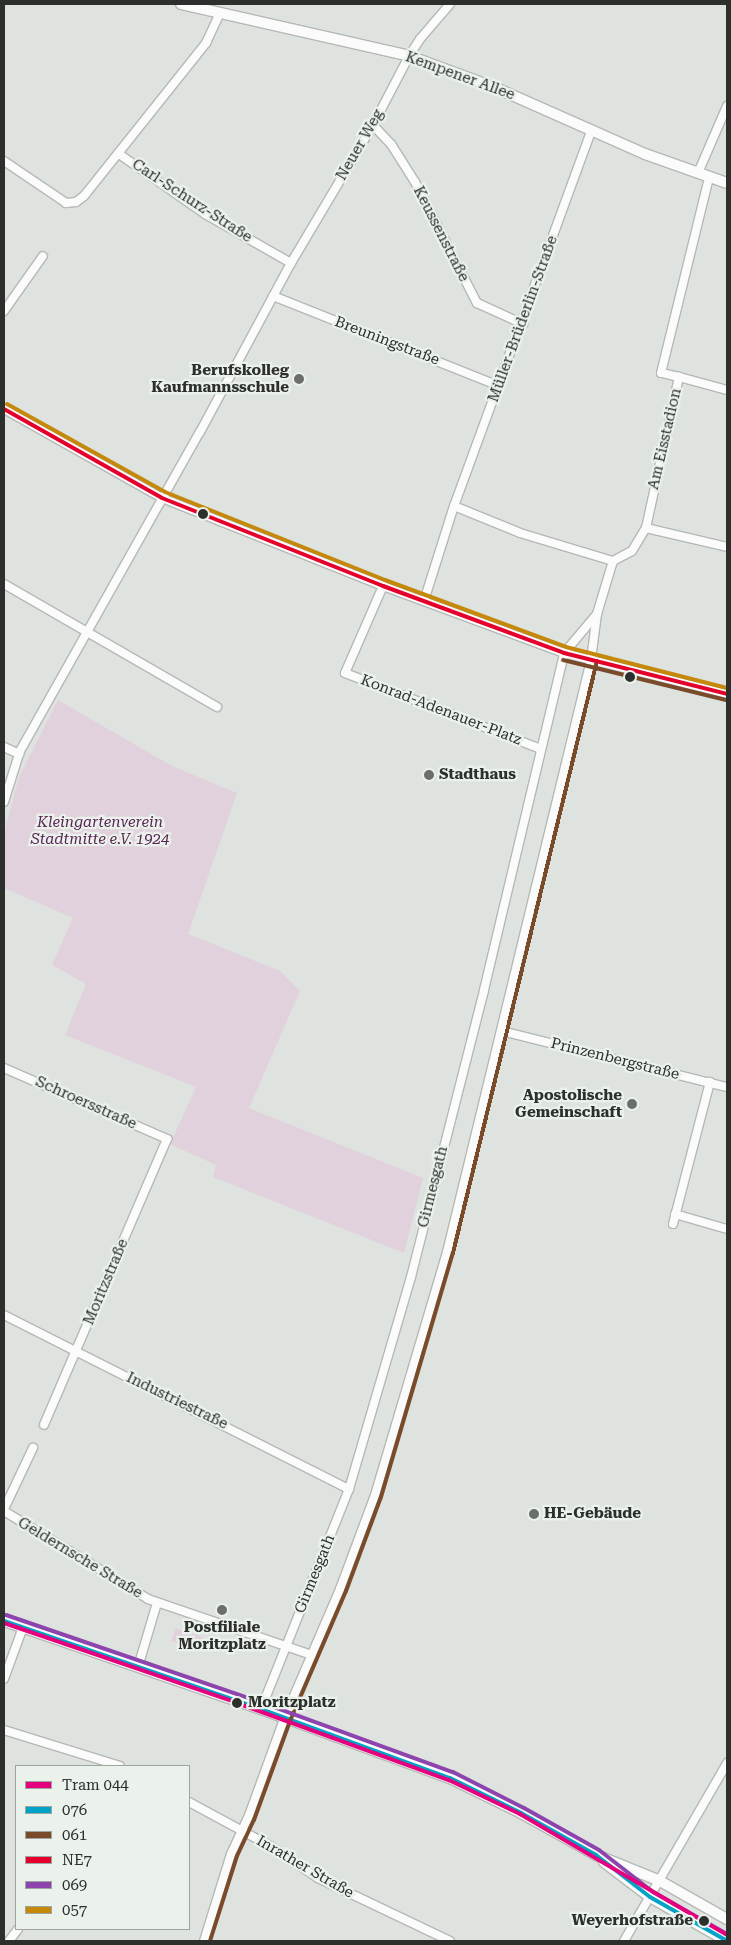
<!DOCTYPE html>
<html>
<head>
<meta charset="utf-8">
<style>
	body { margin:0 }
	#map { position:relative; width:731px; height:1945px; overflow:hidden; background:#dfe3df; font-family:"Roboto Serif",serif }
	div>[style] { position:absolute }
	.green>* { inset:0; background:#e0d1dc }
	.roads { filter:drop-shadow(1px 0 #b5b8b5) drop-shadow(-1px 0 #b5b8b5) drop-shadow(0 1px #b5b8b5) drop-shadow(0 -1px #b5b8b5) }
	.minor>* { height:8px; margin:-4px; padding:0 4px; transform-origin:4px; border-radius:4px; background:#fafbfa }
	.tertiary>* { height:10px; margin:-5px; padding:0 5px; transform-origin:5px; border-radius:5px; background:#fafbfa }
	.bus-1>* { height:4px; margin:-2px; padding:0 2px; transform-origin:2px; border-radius:2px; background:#02a3c6 }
	.bus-2>* { height:4px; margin:-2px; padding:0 2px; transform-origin:2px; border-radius:2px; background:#7a4b2a }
	.bus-3>* { height:4px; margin:-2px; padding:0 2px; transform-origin:2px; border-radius:2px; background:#e4002b }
	.bus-4>* { height:4px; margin:-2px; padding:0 2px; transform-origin:2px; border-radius:2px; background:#8e44ad }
	.bus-5>* { height:4px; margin:-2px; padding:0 2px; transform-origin:2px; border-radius:2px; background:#c4880b }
	.tram-1>* { height:4px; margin:-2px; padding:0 2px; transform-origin:2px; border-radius:2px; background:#e5007d }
	.dots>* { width:14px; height:14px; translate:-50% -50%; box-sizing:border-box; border:2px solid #eaf2eb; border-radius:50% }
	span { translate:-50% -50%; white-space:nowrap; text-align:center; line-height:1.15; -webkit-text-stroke:4.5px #eaf2eb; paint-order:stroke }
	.street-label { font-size:15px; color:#2c2f2c }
	.poi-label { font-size:15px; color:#2c2f2c; font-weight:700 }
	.right { translate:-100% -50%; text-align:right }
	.left { translate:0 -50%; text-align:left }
	.park-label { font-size:15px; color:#5a2454; font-style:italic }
	.stop-label { font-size:15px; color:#2c2f2c; font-weight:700 }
	.frame { position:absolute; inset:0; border:5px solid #2c2f2c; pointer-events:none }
	.legend { position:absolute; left:15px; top:1765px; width:175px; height:165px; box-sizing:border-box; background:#eaf2eb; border:1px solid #9ea49f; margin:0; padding:6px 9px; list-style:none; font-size:15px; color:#2c2f2c }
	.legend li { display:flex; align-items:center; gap:10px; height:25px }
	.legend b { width:25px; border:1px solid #9ea49f }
</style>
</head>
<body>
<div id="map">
	<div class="green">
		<i style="clip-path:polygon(58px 700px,172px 766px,237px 793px,188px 934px,280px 971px,300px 991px,249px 1108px,423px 1178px,404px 1253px,213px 1177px,216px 1165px,170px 1144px,196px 1087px,65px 1035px,86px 984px,52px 965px,73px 918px,4px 888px,4px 833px,19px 777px)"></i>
		<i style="clip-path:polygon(176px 1628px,203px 1637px,199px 1650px,171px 1641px)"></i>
	</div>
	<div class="roads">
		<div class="minor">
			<i style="left:373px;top:125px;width:26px;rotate:47deg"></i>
			<i style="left:391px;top:144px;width:45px;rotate:57.7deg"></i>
			<i style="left:415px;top:182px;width:136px;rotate:62.9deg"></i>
			<i style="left:477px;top:303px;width:51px;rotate:24.5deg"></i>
			<i style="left:119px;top:154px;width:105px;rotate:34.9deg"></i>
			<i style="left:205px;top:214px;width:99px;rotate:29.7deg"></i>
			<i style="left:4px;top:161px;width:75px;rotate:34.1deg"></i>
			<i style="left:66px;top:203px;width:10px;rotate:-6deg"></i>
			<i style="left:76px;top:202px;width:10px;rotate:-37deg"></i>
			<i style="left:84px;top:196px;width:196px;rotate:-51.4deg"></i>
			<i style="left:206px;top:43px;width:33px;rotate:-65deg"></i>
			<i style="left:698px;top:173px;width:73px;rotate:-66.6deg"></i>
			<i style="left:273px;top:296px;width:243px;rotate:21.7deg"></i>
			<i style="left:4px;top:311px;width:67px;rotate:-54.7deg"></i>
			<i style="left:679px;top:377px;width:50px;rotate:15.2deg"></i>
			<i style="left:4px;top:409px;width:181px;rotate:29.4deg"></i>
			<i style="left:162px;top:498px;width:238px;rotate:21.7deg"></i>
			<i style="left:383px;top:586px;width:193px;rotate:20.3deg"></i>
			<i style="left:564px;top:653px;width:168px;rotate:14.1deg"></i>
			<i style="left:454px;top:506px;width:71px;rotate:22.2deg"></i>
			<i style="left:520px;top:533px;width:97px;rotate:16.8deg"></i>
			<i style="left:646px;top:528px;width:83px;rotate:13.2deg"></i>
			<i style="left:4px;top:584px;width:246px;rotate:30deg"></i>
			<i style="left:383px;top:586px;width:95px;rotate:113.6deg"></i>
			<i style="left:345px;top:673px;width:210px;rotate:21.2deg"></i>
			<i style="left:424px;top:601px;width:100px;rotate:-72.5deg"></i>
			<i style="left:454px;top:506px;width:398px;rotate:-69.9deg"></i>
			<i style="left:4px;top:747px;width:17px;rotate:25deg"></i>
			<i style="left:4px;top:802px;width:53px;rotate:-72.6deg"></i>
			<i style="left:20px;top:751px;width:366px;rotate:-60.6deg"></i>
			<i style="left:200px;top:432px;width:192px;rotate:-61.7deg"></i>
			<i style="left:291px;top:263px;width:161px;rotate:-59.3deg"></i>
			<i style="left:373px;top:125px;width:78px;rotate:-62.4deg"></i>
			<i style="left:409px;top:56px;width:20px;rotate:-57deg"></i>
			<i style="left:420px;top:39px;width:46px;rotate:-49.4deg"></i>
			<i style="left:502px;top:1031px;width:232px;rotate:14deg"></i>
			<i style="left:4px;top:1068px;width:178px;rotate:23.5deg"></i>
			<i style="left:167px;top:1139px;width:311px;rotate:113.3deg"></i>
			<i style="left:675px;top:1214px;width:54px;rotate:16.1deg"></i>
			<i style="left:673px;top:1224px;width:147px;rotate:-75.4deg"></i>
			<i style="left:4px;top:1315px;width:386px;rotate:26.8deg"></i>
			<i style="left:4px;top:1509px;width:68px;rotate:-64.6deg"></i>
			<i style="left:4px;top:1511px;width:169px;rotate:31.4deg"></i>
			<i style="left:148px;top:1599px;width:173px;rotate:18.9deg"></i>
			<i style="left:138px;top:1667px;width:67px;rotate:-73.5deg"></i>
			<i style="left:4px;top:1679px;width:55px;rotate:-69.9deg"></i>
			<i style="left:261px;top:1709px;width:237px;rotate:-68.2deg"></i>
			<i style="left:349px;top:1489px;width:221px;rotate:-73.7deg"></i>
			<i style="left:411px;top:1277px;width:296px;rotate:-75.7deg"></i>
			<i style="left:484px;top:990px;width:346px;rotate:-76.6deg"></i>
			<i style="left:564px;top:653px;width:51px;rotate:-49.8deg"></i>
			<i style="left:4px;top:1730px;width:121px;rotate:17.2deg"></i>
			<i style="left:189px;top:1802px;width:94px;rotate:28.5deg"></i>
			<i style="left:272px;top:1847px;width:55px;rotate:34deg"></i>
			<i style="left:318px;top:1878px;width:146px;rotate:25.5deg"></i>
			<i style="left:9px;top:1941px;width:15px;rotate:-53deg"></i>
			<i style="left:204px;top:1941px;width:91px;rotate:-72.8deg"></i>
			<i style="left:231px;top:1854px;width:40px;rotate:-65deg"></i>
			<i style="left:248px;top:1818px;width:105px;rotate:-70deg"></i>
			<i style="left:284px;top:1719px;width:142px;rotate:-66.7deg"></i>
			<i style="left:340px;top:1589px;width:100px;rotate:-69.6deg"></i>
			<i style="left:375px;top:1495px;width:253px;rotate:-73.5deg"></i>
			<i style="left:447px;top:1252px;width:609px;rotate:-76.33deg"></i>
			<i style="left:591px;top:660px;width:46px;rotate:-82.6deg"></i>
			<i style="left:597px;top:614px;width:55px;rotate:-73.2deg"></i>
			<i style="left:613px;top:561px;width:21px;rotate:-28deg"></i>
			<i style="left:632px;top:551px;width:27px;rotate:-59deg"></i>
			<i style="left:646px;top:528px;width:155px;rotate:-77.7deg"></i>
			<i style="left:679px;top:377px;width:18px;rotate:-167deg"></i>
			<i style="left:661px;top:373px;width:202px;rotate:-76.2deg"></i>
			<i style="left:624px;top:1941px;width:206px;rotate:-59.9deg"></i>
		</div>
		<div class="tertiary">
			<i style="left:181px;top:4px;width:234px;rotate:12.8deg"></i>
			<i style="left:409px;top:56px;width:93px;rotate:20.2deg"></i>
			<i style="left:496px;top:88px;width:163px;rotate:23.9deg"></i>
			<i style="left:645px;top:154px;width:87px;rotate:19.5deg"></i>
			<i style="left:4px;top:1621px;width:272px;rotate:18.9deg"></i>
			<i style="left:261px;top:1709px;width:201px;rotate:20.1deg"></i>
			<i style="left:450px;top:1778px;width:79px;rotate:26.2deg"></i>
			<i style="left:521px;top:1813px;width:86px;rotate:29.2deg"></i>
			<i style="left:596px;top:1855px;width:69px;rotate:22.1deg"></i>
			<i style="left:660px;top:1881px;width:77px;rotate:29.6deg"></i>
			<i style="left:604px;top:1862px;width:58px;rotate:37.3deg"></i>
			<i style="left:650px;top:1897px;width:89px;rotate:29.7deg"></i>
		</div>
	</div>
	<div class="bus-1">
		<i style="left:4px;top:1621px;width:272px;rotate:18.9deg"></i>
		<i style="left:261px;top:1709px;width:201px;rotate:20.1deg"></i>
		<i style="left:450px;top:1778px;width:79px;rotate:26.2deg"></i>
		<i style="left:521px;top:1813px;width:86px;rotate:29.2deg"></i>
		<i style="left:596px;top:1855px;width:68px;rotate:37.9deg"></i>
		<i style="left:650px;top:1897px;width:89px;rotate:29.7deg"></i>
	</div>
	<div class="bus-2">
		<i style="left:563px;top:660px;width:168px;rotate:13.8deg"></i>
		<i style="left:210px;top:1941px;width:89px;rotate:-72.4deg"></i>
		<i style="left:237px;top:1856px;width:40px;rotate:-65deg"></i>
		<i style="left:254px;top:1820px;width:105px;rotate:-70deg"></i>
		<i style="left:290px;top:1721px;width:142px;rotate:-66.7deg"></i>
		<i style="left:346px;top:1591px;width:100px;rotate:-69.6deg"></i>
		<i style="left:381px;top:1497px;width:254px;rotate:-73.6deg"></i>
		<i style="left:453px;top:1253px;width:609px;rotate:-76.33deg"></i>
	</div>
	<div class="bus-3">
		<i style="left:4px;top:409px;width:181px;rotate:29.4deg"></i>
		<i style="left:162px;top:498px;width:238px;rotate:21.7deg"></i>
		<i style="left:383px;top:586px;width:193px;rotate:20.3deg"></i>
		<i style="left:564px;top:653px;width:168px;rotate:14.1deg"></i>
	</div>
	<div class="bus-4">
		<i style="left:6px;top:1615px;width:272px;rotate:18.9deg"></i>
		<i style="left:263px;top:1703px;width:202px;rotate:20deg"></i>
		<i style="left:453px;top:1772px;width:80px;rotate:26.9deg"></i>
		<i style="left:524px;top:1808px;width:86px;rotate:29.2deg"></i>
		<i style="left:599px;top:1850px;width:68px;rotate:37.9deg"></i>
		<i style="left:653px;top:1892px;width:85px;rotate:29.6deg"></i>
	</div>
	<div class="bus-5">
		<i style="left:7px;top:404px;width:181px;rotate:29.1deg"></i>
		<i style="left:165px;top:492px;width:237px;rotate:21.8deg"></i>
		<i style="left:385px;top:580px;width:193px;rotate:20.3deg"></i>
		<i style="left:566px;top:647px;width:166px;rotate:14.3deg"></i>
	</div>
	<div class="tram-1">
		<i style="left:4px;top:1623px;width:246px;rotate:18.9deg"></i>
		<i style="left:237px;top:1703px;width:226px;rotate:20deg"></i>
		<i style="left:449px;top:1780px;width:79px;rotate:25.6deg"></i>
		<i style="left:520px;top:1814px;width:240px;rotate:30.3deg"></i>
	</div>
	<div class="dots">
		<i style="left:299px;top:379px;background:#6b6e6b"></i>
		<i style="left:203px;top:514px;background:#2c2f2c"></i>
		<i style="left:630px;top:677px;background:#2c2f2c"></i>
		<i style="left:429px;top:775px;background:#6b6e6b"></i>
		<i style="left:632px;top:1104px;background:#6b6e6b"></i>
		<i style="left:534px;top:1514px;background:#6b6e6b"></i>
		<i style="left:222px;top:1610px;background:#6b6e6b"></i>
		<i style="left:237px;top:1703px;background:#2c2f2c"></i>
		<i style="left:704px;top:1921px;background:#2c2f2c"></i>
	</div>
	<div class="street-label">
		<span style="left:460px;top:76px;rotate:20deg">Kempener Allee</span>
		<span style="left:360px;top:145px;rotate:-60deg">Neuer Weg</span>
		<span style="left:192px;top:201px;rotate:33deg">Carl-Schurz-Straße</span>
		<span style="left:441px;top:234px;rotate:63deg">Keussenstraße</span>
		<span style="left:523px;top:319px;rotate:-70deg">Müller-Brüderlin-Straße</span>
		<span style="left:387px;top:341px;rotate:21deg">Breuningstraße</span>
		<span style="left:665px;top:439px;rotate:-77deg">Am Eisstadion</span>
		<span style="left:441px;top:710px;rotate:21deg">Konrad-Adenauer-Platz</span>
		<span style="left:615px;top:1059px;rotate:14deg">Prinzenbergstraße</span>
		<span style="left:86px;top:1103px;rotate:24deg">Schroersstraße</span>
		<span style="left:433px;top:1187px;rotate:-76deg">Girmesgath</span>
		<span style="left:106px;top:1282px;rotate:-67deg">Moritzstraße</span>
		<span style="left:177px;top:1401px;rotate:26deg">Industriestraße</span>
		<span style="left:80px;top:1558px;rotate:31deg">Geldernsche Straße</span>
		<span style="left:315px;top:1574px;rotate:-68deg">Girmesgath</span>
		<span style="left:305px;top:1867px;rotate:30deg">Inrather Straße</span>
	</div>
	<div class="poi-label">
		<span class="right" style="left:289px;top:379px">Berufskolleg<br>Kaufmannsschule</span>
		<span class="left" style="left:439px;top:775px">Stadthaus</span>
		<span class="right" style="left:622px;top:1104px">Apostolische<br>Gemeinschaft</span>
		<span class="left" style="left:544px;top:1514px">HE-Gebäude</span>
		<span style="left:222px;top:1636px">Postfiliale<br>Moritzplatz</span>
	</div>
	<div class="park-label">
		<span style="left:100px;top:831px">Kleingartenverein<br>Stadtmitte e.V. 1924</span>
	</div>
	<div class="stop-label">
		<span class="left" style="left:248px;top:1703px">Moritzplatz</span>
		<span class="right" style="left:693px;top:1921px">Weyerhofstraße</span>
	</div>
	<div class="frame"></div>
	<ul class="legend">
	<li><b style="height:6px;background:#e5007d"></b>Tram 044</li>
	<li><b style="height:6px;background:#02a3c6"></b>076</li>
	<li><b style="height:6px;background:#7a4b2a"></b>061</li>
	<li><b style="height:6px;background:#e4002b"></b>NE7</li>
	<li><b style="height:6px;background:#8e44ad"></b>069</li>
	<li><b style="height:6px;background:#c4880b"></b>057</li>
	</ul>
</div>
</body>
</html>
